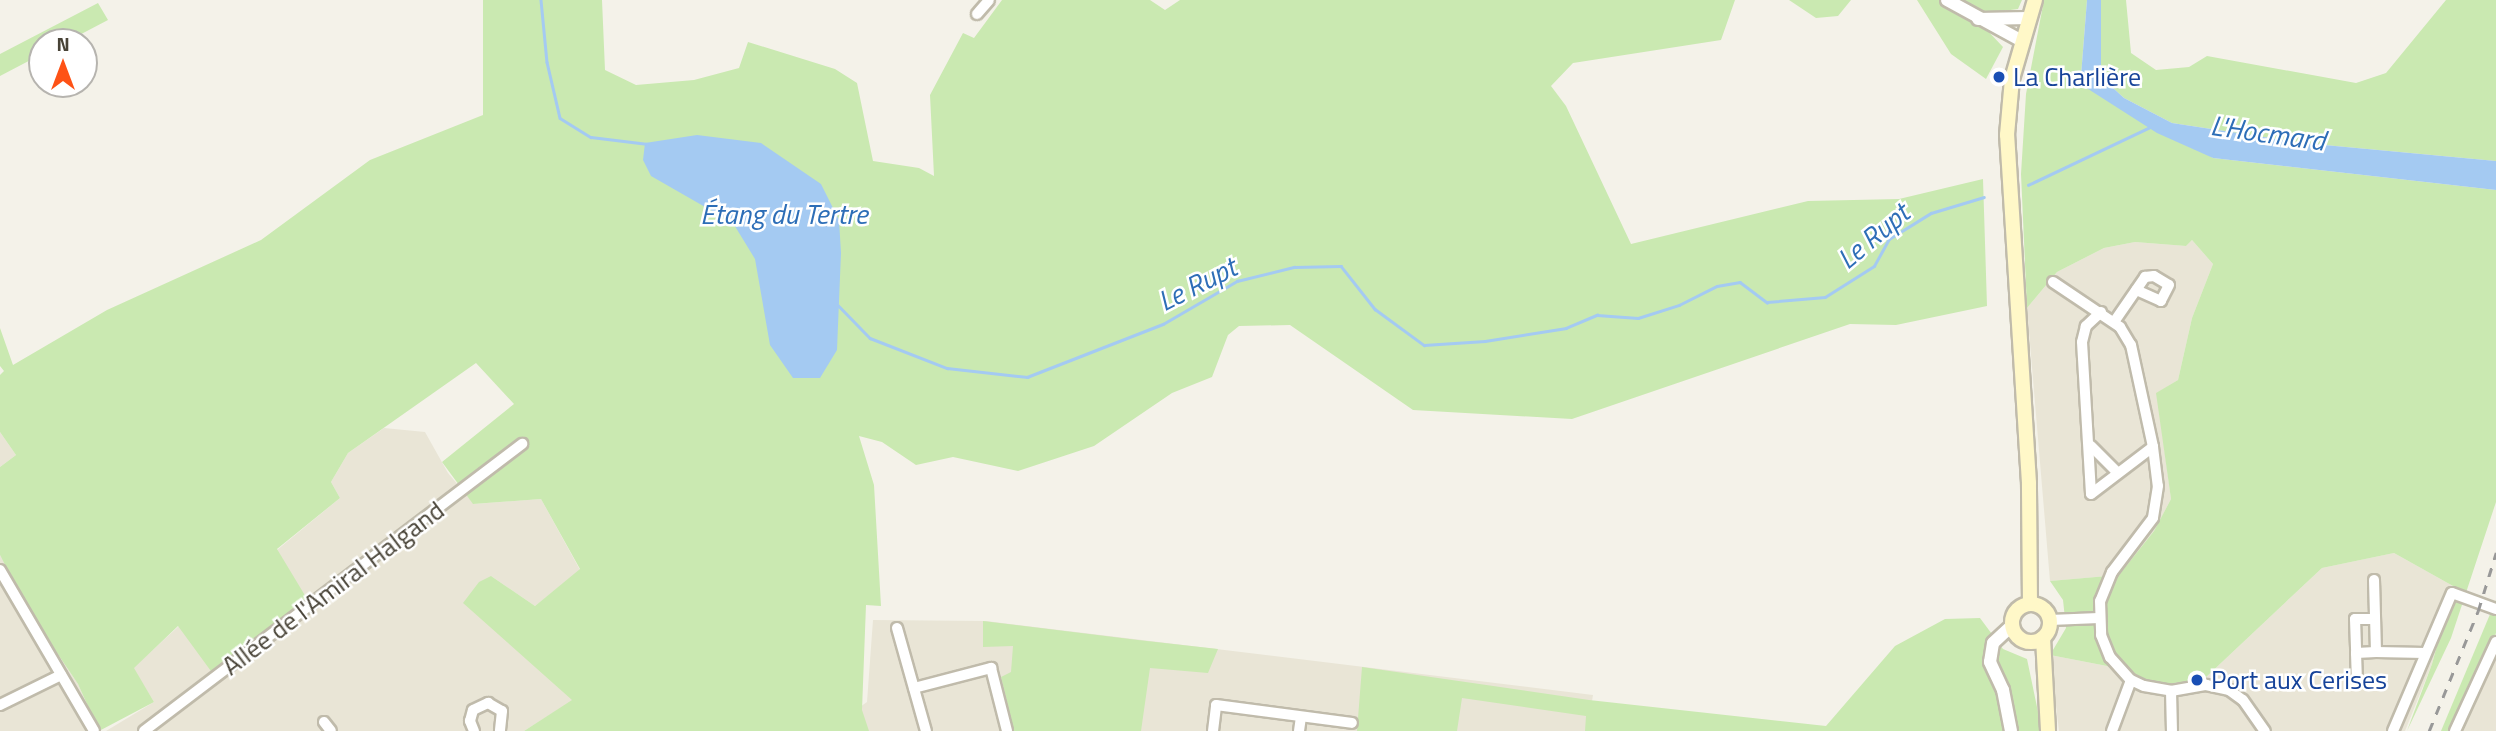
<!DOCTYPE html>
<html>
<head>
<meta charset="utf-8">
<style>
	body { margin:0 }
	#map { position:relative; width:2496px; height:731px; overflow:hidden; background:#f4f2e9; font-family:"Titillium Web",sans-serif }
	div>[style] { position:absolute }
	.residential>* { inset:0; background:#e9e5d6 }
	.green>* { inset:0; background:#cae9b1 }
	.water>* { inset:0; background:#a4caf2 }
	.stream>* { height:2.5px; margin:-1.25px; padding:0 1.25px; transform-origin:1.25px; border-radius:1.25px; background:#a4caf2 }
	.roads { filter:drop-shadow(2px 0 #c0bbab) drop-shadow(-2px 0 #c0bbab) drop-shadow(0 2px #c0bbab) drop-shadow(0 -2px #c0bbab) }
	.minor>* { height:10px; margin:-5px; padding:0 5px; transform-origin:5px; border-radius:5px; background:#fff }
	.tertiary>* { height:12px; margin:-6px; padding:0 6px; transform-origin:6px; border-radius:6px; background:#fff }
	.secondary>* { height:14px; margin:-7px; padding:0 7px; transform-origin:7px; border-radius:7px; background:#fff8c8 }
	.secondary>.ring { margin:-7px; padding:0; box-sizing:content-box; background:none; border:14px solid #fff8c8; border-radius:50% }
	.rail>* { height:2.5px; margin-top:-1.25px; transform-origin:0; background:repeating-linear-gradient(90deg,#989898 0 9px,transparent 0 18px) }
	.dots>* { width:19px; height:19px; translate:-50% -50%; box-sizing:border-box; border:4px solid #fff; border-radius:50% }
	span { translate:-50% -50%; white-space:nowrap; text-align:center; line-height:1.15; -webkit-text-stroke:5px #fff; paint-order:stroke }
	.transit-label { font-size:26px; color:#164399 }
	.left { translate:0 -50%; text-align:left }
	.street-label { font-size:26px; color:#484337 }
	.water-label { font-size:28px; color:#2d6eb7; font-style:italic }
	.north { position:absolute; left:28px; top:28px; width:70px; height:70px; box-sizing:border-box; background:#fff; border:2px solid #b6b4af; border-radius:50%; rotate:0deg; font-size:19px; font-weight:700; line-height:28px; text-align:center; color:#484337 }
	.north::after { content:''; display:block; margin:auto; width:24px; height:32px; background:#fe5216; clip-path:polygon(50% 0,100% 100%,50% 72%,0 100%) }
</style>
</head>
<body>
<div id="map">
	<div class="residential">
		<i style="clip-path:polygon(2192px 240px,2213px 264px,2192px 318px,2178px 380px,2157px 393px,2171px 499px,2154px 531px,2119px 575px,2050px 581px,2027px 308px,2057px 272px,2104px 248px,2135px 242px,2186px 246px)"></i>
		<i style="clip-path:polygon(384px 428px,425px 432px,448px 473px,474px 504px,541px 499px,580px 570px,535px 606px,491px 576px,573px 700px,524px 731px,106px 731px,154px 702px,133px 668px,179px 626px,311px 607px,277px 550px,340px 498px,331px 482px,348px 453px)"></i>
		<i style="clip-path:polygon(0 432px,16px 455px,0 467px)"></i>
		<i style="clip-path:polygon(2394px 553px,2453px 586px,2432px 664px,2405px 731px,2059px 731px,2050px 655px,2107px 666px,2159px 685px,2204px 679px,2322px 568px)"></i>
		<i style="clip-path:polygon(0 555px,26px 607px,78px 684px,99px 731px,0 731px)"></i>
		<i style="clip-path:polygon(873px 620px,986px 621px,1593px 695px,1587px 731px,826px 731px,867px 702px)"></i>
		<i style="clip-path:polygon(2496px 633px,2496px 731px,2450px 731px,2488px 642px)"></i>
	</div>
	<div class="green">
		<i style="clip-path:polygon(483px 0,602px 0,605px 70px,636px 85px,694px 80px,739px 68px,748px 42px,835px 69px,857px 83px,873px 161px,919px 168px,934px 176px,930px 95px,963px 33px,974px 38px,1002px 0,1150px 0,1165px 10px,1180px 0,1735px 0,1721px 40px,1573px 63px,1551px 86px,1566px 106px,1631px 244px,1808px 201px,1899px 199px,1983px 179px,1987px 306px,1896px 325px,1850px 324px,1572px 419px,1413px 410px,1290px 325px,1239px 326px,1228px 335px,1212px 377px,1172px 393px,1094px 446px,1018px 471px,953px 457px,916px 465px,882px 442px,859px 436px,874px 485px,881px 606px,866px 605px,862px 710px,869px 731px,524px 731px,572px 700px,463px 603px,479px 582px,491px 576px,535px 606px,580px 569px,541px 499px,473px 504px,442px 462px,514px 404px,476px 363px,348px 453px,331px 482px,340px 498px,277px 549px,312px 607px,216px 678px,178px 626px,134px 668px,154px 702px,99px 731px,78px 684px,26px 607px,0 555px,0 467px,16px 455px,0 432px,0 375px,4px 371px,0 366px,0 328px,13px 365px,107px 310px,261px 240px,370px 160px,483px 115px)"></i>
		<i style="clip-path:polygon(1789px 0,1851px 0,1838px 16px,1816px 18px)"></i>
		<i style="clip-path:polygon(1917px 0,2022px 0,2018px 9px,1995px 12px,1985px 28px,2003px 47px,1986px 79px,1951px 54px)"></i>
		<i style="clip-path:polygon(2044px 0,2087px 0,2081px 76px,2213px 158px,2496px 190px,2496px 502px,2451px 638px,2407px 731px,2432px 664px,2453px 586px,2394px 553px,2322px 568px,2204px 679px,2159px 685px,2107px 666px,2050px 655px,2066px 628px,2063px 600px,2050px 581px,2119px 575px,2154px 531px,2171px 499px,2156px 393px,2178px 380px,2192px 318px,2213px 264px,2192px 240px,2186px 246px,2135px 242px,2104px 248px,2057px 272px,2027px 308px,2021px 174px,2026px 94px)"></i>
		<i style="clip-path:polygon(2101px 0,2126px 0,2131px 53px,2156px 70px,2189px 67px,2207px 56px,2356px 83px,2386px 73px,2446px 0,2496px 0,2496px 161px,2303px 143px,2172px 123px,2124px 98px,2101px 77px)"></i>
		<i style="clip-path:polygon(98px 3px,108px 20px,66px 42px,42px 42px,42px 54px,0 76px,0 54px)"></i>
		<i style="clip-path:polygon(2496px 600px,2496px 633px,2450px 731px,2441px 731px)"></i>
		<i style="clip-path:polygon(1980px 618px,2003px 649px,2027px 659px,2042px 731px,1585px 731px,1586px 716px,1462px 698px,1457px 731px,1357px 731px,1362px 667px,1589px 700px,1826px 726px,1895px 646px,1945px 619px)"></i>
		<i style="clip-path:polygon(983px 621px,1138px 640px,1218px 649px,1208px 673px,1150px 668px,1141px 731px,1014px 731px,1001px 677px,1011px 672px,1013px 646px,983px 647px)"></i>
	</div>
	<div class="water">
		<i style="clip-path:polygon(2087px 0,2101px 0,2101px 77px,2124px 98px,2172px 123px,2303px 143px,2496px 161px,2496px 190px,2213px 158px,2157px 133px,2085px 87px,2081px 76px)"></i>
		<i style="clip-path:polygon(697px 135px,761px 143px,821px 184px,839px 220px,841px 253px,837px 350px,820px 378px,793px 378px,770px 345px,755px 259px,733px 223px,651px 176px,643px 160px,645px 143px)"></i>
	</div>
	<div class="stream">
		<i style="left:541px;top:0;width:62px;rotate:84.5deg"></i>
		<i style="left:547px;top:62px;width:57px;rotate:76.9deg"></i>
		<i style="left:560px;top:118px;width:36px;rotate:32deg"></i>
		<i style="left:591px;top:137px;width:57px;rotate:7deg"></i>
		<i style="left:2028px;top:185px;width:135px;rotate:-25.4deg"></i>
		<i style="left:838px;top:305px;width:46px;rotate:45.9deg"></i>
		<i style="left:870px;top:338px;width:83px;rotate:21.3deg"></i>
		<i style="left:947px;top:368px;width:81px;rotate:6.4deg"></i>
		<i style="left:1027px;top:377px;width:146px;rotate:-21.3deg"></i>
		<i style="left:1163px;top:324px;width:86px;rotate:-30.2deg"></i>
		<i style="left:1237px;top:281px;width:59px;rotate:-13.8deg"></i>
		<i style="left:1294px;top:267px;width:47px;rotate:-1.2deg"></i>
		<i style="left:1341px;top:266px;width:55px;rotate:51.7deg"></i>
		<i style="left:1375px;top:309px;width:61px;rotate:36.3deg"></i>
		<i style="left:1424px;top:345px;width:61px;rotate:-3.8deg"></i>
		<i style="left:1485px;top:341px;width:82px;rotate:-9.1deg"></i>
		<i style="left:1566px;top:328px;width:34px;rotate:-23deg"></i>
		<i style="left:1597px;top:315px;width:41px;rotate:4.2deg"></i>
		<i style="left:1638px;top:318px;width:43px;rotate:-17.6deg"></i>
		<i style="left:1679px;top:305px;width:42px;rotate:-26.6deg"></i>
		<i style="left:1717px;top:286px;width:23px;rotate:-10deg"></i>
		<i style="left:1740px;top:282px;width:34px;rotate:37deg"></i>
		<i style="left:1767px;top:302px;width:58px;rotate:-4.9deg"></i>
		<i style="left:1825px;top:297px;width:58px;rotate:-32.3deg"></i>
		<i style="left:1874px;top:266px;width:31px;rotate:-61deg"></i>
		<i style="left:1889px;top:239px;width:49px;rotate:-31.8deg"></i>
		<i style="left:1931px;top:213px;width:55px;rotate:-16.8deg"></i>
	</div>
	<div class="roads">
		<div class="minor">
			<i style="left:977px;top:14px;width:18px;rotate:-49deg"></i>
			<i style="left:2053px;top:282px;width:81px;rotate:33.9deg"></i>
			<i style="left:2120px;top:327px;width:21px;rotate:59deg"></i>
			<i style="left:2131px;top:345px;width:104px;rotate:77.8deg"></i>
			<i style="left:2153px;top:447px;width:39px;rotate:83deg"></i>
			<i style="left:2158px;top:486px;width:32px;rotate:99deg"></i>
			<i style="left:2153px;top:518px;width:68px;rotate:127.2deg"></i>
			<i style="left:2112px;top:572px;width:31px;rotate:112deg"></i>
			<i style="left:2100px;top:601px;width:34px;rotate:88deg"></i>
			<i style="left:2101px;top:635px;width:24px;rotate:68deg"></i>
			<i style="left:2110px;top:657px;width:31px;rotate:48deg"></i>
			<i style="left:2131px;top:680px;width:14px;rotate:25deg"></i>
			<i style="left:2144px;top:686px;width:27px;rotate:10deg"></i>
			<i style="left:2171px;top:691px;width:36px;rotate:-10deg"></i>
			<i style="left:2206px;top:685px;width:24px;rotate:12deg"></i>
			<i style="left:2229px;top:690px;width:17px;rotate:36deg"></i>
			<i style="left:2243px;top:700px;width:38px;rotate:55deg"></i>
			<i style="left:2101px;top:312px;width:21px;rotate:137deg"></i>
			<i style="left:2086px;top:326px;width:16px;rotate:104deg"></i>
			<i style="left:2082px;top:342px;width:152px;rotate:86.6deg"></i>
			<i style="left:2091px;top:494px;width:78px;rotate:-37.2deg"></i>
			<i style="left:2114px;top:322px;width:55px;rotate:-55.4deg"></i>
			<i style="left:2145px;top:277px;width:9px;rotate:-6deg"></i>
			<i style="left:2154px;top:276px;width:17px;rotate:31deg"></i>
			<i style="left:2169px;top:285px;width:18px;rotate:117deg"></i>
			<i style="left:2161px;top:301px;width:27px;rotate:-156deg"></i>
			<i style="left:2091px;top:446px;width:35px;rotate:45deg"></i>
			<i style="left:0;top:570px;width:186px;rotate:59.7deg"></i>
			<i style="left:2374px;top:580px;width:72px;rotate:88.4deg"></i>
			<i style="left:2376px;top:652px;width:49px;rotate:1.2deg"></i>
			<i style="left:2375px;top:619px;width:20px;rotate:180deg"></i>
			<i style="left:2355px;top:619px;width:34px;rotate:88deg"></i>
			<i style="left:2356px;top:653px;width:20px;rotate:-3deg"></i>
			<i style="left:2050px;top:620px;width:49px;rotate:-2.3deg"></i>
			<i style="left:897px;top:628px;width:107px;rotate:74.3deg"></i>
			<i style="left:2356px;top:653px;width:27px;rotate:88deg"></i>
			<i style="left:914px;top:688px;width:80px;rotate:-14.6deg"></i>
			<i style="left:991px;top:668px;width:65px;rotate:75.7deg"></i>
			<i style="left:2171px;top:691px;width:40px;rotate:88.6deg"></i>
			<i style="left:0;top:705px;width:68px;rotate:-26.2deg"></i>
			<i style="left:324px;top:722px;width:11px;rotate:52deg"></i>
			<i style="left:144px;top:731px;width:475px;rotate:-37.2deg"></i>
			<i style="left:474px;top:731px;width:11px;rotate:-112deg"></i>
			<i style="left:470px;top:721px;width:11px;rotate:-75deg"></i>
			<i style="left:473px;top:710px;width:17px;rotate:-25deg"></i>
			<i style="left:488px;top:703px;width:16px;rotate:30deg"></i>
			<i style="left:502px;top:711px;width:20px;rotate:96deg"></i>
			<i style="left:1213px;top:731px;width:26px;rotate:-83deg"></i>
			<i style="left:1216px;top:705px;width:137px;rotate:7.5deg"></i>
			<i style="left:1299px;top:731px;width:14px;rotate:-82deg"></i>
			<i style="left:2112px;top:731px;width:54px;rotate:-69.6deg"></i>
			<i style="left:2393px;top:731px;width:150px;rotate:-66.9deg"></i>
			<i style="left:2452px;top:593px;width:47px;rotate:20deg"></i>
			<i style="left:2455px;top:731px;width:98px;rotate:-65.3deg"></i>
		</div>
		<div class="tertiary">
			<i style="left:1947px;top:0;width:85px;rotate:28.7deg"></i>
			<i style="left:1978px;top:19px;width:51px;rotate:-1.1deg"></i>
			<i style="left:2011px;top:731px;width:42px;rotate:-101deg"></i>
			<i style="left:2003px;top:690px;width:31px;rotate:-115deg"></i>
			<i style="left:1990px;top:662px;width:19px;rotate:-81deg"></i>
			<i style="left:1993px;top:643px;width:26px;rotate:-43deg"></i>
		</div>
		<div class="secondary">
			<i class="ring" style="left:2012px;top:604px;width:24px;height:24px"></i>
			<i style="left:2030px;top:604px;width:121px;rotate:-90.5deg"></i>
			<i style="left:2029px;top:483px;width:349px;rotate:-93.6deg"></i>
			<i style="left:2007px;top:135px;width:56px;rotate:-84.9deg"></i>
			<i style="left:2012px;top:79px;width:82px;rotate:-73.8deg"></i>
			<i style="left:2043px;top:638px;width:93px;rotate:86.9deg"></i>
		</div>
	</div>
	<div class="rail">
		<i style="left:2429px;top:731px;width:130px;rotate:-67.8deg"></i>
		<i style="left:2478px;top:611px;width:61px;rotate:-72.8deg"></i>
	</div>
	<div class="dots">
		<i style="left:1999px;top:77px;background:#1a4fb4"></i>
		<i style="left:2197px;top:680px;background:#1a4fb4"></i>
	</div>
	<div class="transit-label">
		<span class="left" style="left:2013px;top:77px">La Charlière</span>
		<span class="left" style="left:2211px;top:680px">Port aux Cerises</span>
	</div>
	<div class="street-label">
		<span style="left:333px;top:588px;rotate:-37deg">Allée de l'Amiral Halgand</span>
	</div>
	<div class="water-label">
		<span style="left:2268px;top:133px;rotate:8deg">L'Hocmard</span>
		<span style="left:784px;top:214px">Étang du Tertre</span>
		<span style="left:1873px;top:236px;rotate:-40deg">Le Rupt</span>
		<span style="left:1197px;top:284px;rotate:-27deg">Le Rupt</span>
	</div>
	<div class="north">N</div>
</div>
</body>
</html>
